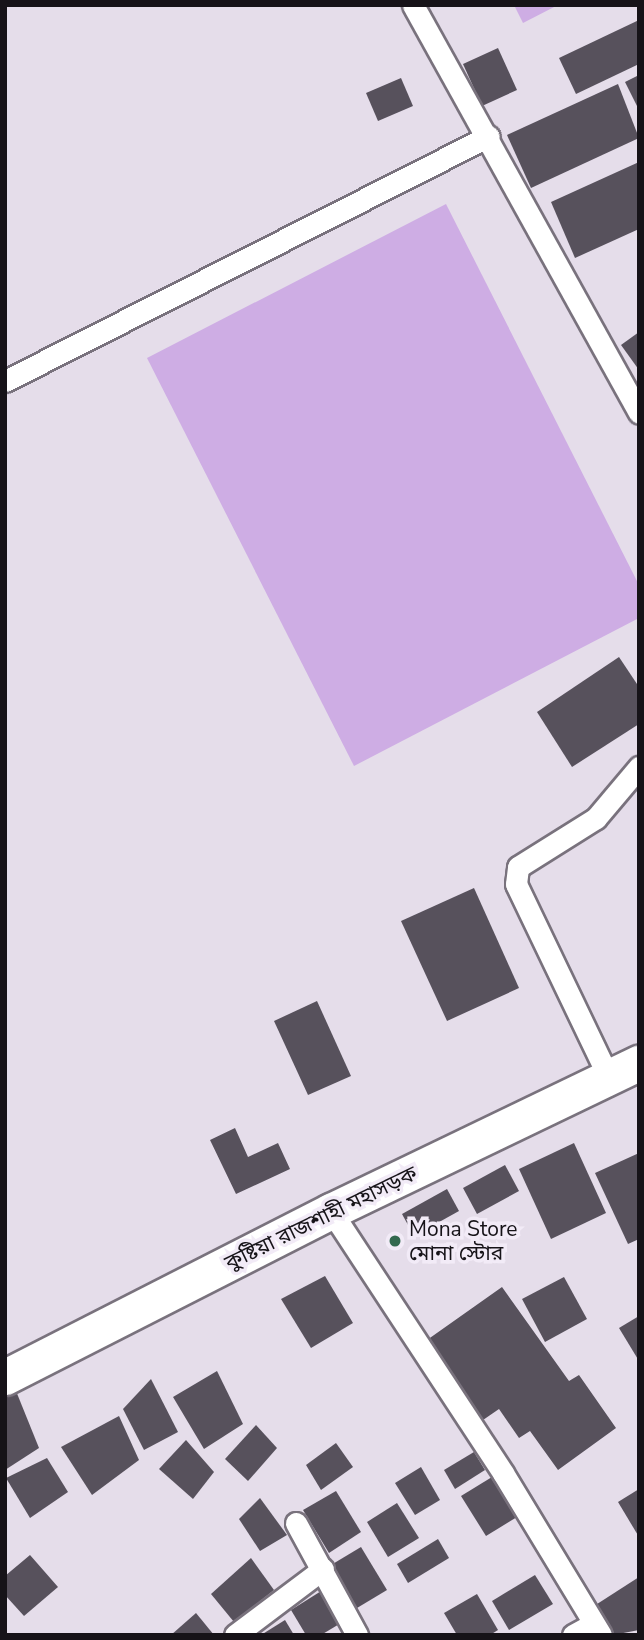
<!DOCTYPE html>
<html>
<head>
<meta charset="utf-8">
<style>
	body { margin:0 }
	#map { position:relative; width:644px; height:1640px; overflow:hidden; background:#e5ddea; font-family:"Nunito Sans","Noto Sans Bengali",sans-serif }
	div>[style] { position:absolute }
	.green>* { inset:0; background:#ceade4 }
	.building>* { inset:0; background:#57515c }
	.roads { filter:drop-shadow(2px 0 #79727d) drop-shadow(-2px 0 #79727d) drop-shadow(0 2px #79727d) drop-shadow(0 -2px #79727d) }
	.minor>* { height:21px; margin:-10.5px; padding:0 10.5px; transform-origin:10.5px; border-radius:10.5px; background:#fff }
	.trunk>* { height:35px; margin:-17.5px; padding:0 17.5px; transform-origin:17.5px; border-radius:17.5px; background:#fff }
	.dots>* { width:19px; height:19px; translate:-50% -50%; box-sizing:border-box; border:4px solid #f2ebf7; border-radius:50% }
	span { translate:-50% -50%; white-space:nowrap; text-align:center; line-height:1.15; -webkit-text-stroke:7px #f2ebf7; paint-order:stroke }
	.street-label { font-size:21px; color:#161318 }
	.poi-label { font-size:21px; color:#161318 }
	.left { translate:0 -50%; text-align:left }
	.frame { position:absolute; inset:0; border:7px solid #161318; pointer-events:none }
</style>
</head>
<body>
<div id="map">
	<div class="green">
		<i style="clip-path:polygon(514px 5px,558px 5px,523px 23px)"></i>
		<i style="clip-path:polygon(446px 204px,639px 585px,639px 618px,354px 766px,147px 358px)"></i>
	</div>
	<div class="building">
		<i style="clip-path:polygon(639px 20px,639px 64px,576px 94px,559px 58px)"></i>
		<i style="clip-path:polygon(498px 48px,517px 90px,482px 106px,463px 64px)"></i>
		<i style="clip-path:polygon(639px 75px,639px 110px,625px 82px)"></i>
		<i style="clip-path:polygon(401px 78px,413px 106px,378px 121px,366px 93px)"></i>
		<i style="clip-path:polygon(618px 84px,639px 138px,531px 188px,507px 135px)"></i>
		<i style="clip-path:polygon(639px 162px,639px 229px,575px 258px,551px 202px)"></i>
		<i style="clip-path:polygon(639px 332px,639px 370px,621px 345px)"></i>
		<i style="clip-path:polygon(619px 657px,639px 687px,639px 724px,572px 767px,537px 712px)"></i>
		<i style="clip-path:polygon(474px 888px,519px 988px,447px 1021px,401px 921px)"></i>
		<i style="clip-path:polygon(317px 1001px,351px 1076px,308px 1095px,274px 1021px)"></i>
		<i style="clip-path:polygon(235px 1128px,248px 1157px,278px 1143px,290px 1169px,236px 1194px,210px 1140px)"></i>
		<i style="clip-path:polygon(574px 1143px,606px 1213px,551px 1239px,519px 1169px)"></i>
		<i style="clip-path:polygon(639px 1153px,639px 1239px,628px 1244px,595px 1173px)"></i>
		<i style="clip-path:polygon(505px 1165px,519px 1191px,477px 1214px,463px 1188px)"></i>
		<i style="clip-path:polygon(447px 1189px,459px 1211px,414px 1236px,402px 1214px)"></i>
		<i style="clip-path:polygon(325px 1276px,353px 1323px,311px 1348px,281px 1299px)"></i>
		<i style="clip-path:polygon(564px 1277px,587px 1319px,545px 1342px,522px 1299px)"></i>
		<i style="clip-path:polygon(502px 1287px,569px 1381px,579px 1375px,616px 1428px,558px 1470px,530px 1431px,519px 1438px,499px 1409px,483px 1420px,427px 1340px)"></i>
		<i style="clip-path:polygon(639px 1316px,639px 1361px,619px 1328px)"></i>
		<i style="clip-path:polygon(217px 1371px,243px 1424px,204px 1449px,173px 1397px)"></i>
		<i style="clip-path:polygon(151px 1379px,178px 1432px,144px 1450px,123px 1409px)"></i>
		<i style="clip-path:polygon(16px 1391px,39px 1448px,5px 1470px,5px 1398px)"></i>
		<i style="clip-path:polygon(119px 1416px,139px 1460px,92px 1495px,61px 1447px)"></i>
		<i style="clip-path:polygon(256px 1425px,277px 1448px,248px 1481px,225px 1459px)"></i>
		<i style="clip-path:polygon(186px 1440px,214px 1472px,193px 1499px,159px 1469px)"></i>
		<i style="clip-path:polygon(336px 1443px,353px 1467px,321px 1490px,306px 1465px)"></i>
		<i style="clip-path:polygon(474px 1452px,485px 1470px,455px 1489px,444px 1470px)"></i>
		<i style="clip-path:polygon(47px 1458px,68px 1492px,30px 1518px,6px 1478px)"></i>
		<i style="clip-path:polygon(421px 1467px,440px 1500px,415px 1515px,395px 1483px)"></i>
		<i style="clip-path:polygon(492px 1477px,517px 1517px,486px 1536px,461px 1496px)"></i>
		<i style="clip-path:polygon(639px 1489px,639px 1537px,618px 1502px)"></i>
		<i style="clip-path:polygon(336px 1491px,361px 1532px,329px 1553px,303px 1510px)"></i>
		<i style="clip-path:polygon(260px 1498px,287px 1535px,260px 1551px,239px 1519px)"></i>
		<i style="clip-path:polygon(397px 1503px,419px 1538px,388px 1557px,367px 1522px)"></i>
		<i style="clip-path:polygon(438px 1539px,449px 1558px,408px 1583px,397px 1564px)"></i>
		<i style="clip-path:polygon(361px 1547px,387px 1590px,357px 1608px,331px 1565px)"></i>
		<i style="clip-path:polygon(30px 1555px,58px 1587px,24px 1616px,5px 1595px,5px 1576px)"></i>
		<i style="clip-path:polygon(251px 1558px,274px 1590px,234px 1622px,211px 1594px)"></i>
		<i style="clip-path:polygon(535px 1575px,553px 1604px,509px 1630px,492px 1601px)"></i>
		<i style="clip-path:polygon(639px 1577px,639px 1630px,613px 1635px,594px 1606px)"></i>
		<i style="clip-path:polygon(326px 1588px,346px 1620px,321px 1635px,306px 1635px,291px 1610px)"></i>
		<i style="clip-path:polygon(477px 1594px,498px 1630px,490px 1635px,457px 1635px,444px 1613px)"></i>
		<i style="clip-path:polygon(196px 1613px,214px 1635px,171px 1635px)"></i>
		<i style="clip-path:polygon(285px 1620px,294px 1635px,261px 1635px)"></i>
	</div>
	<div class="roads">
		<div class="minor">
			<i style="left:413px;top:5px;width:466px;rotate:61deg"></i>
			<i style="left:5px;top:381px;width:542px;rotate:-26.85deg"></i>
			<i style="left:609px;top:1078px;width:215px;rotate:-115.6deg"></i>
			<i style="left:516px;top:884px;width:17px;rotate:-83deg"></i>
			<i style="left:518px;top:867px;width:92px;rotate:-32.1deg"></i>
			<i style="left:596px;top:818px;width:67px;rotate:-49.9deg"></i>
			<i style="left:331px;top:1211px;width:313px;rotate:56.7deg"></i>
			<i style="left:503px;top:1473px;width:189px;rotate:58.8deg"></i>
			<i style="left:296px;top:1523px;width:128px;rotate:61.4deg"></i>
			<i style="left:235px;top:1635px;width:110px;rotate:-36.9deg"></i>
			<i style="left:573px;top:1635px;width:23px;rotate:-29deg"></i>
		</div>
		<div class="trunk">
			<i style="left:5px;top:1377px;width:366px;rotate:-27deg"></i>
			<i style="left:331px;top:1211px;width:342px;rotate:-25.7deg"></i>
		</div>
	</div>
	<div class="dots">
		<i style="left:395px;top:1241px;background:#33694f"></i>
	</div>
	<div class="street-label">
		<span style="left:321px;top:1218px;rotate:-26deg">কুষ্টিয়া রাজশাহী মহাসড়ক</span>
	</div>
	<div class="poi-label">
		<span class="left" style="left:409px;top:1241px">Mona Store<br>মোনা স্টোর</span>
	</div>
	<div class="frame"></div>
</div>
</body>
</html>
